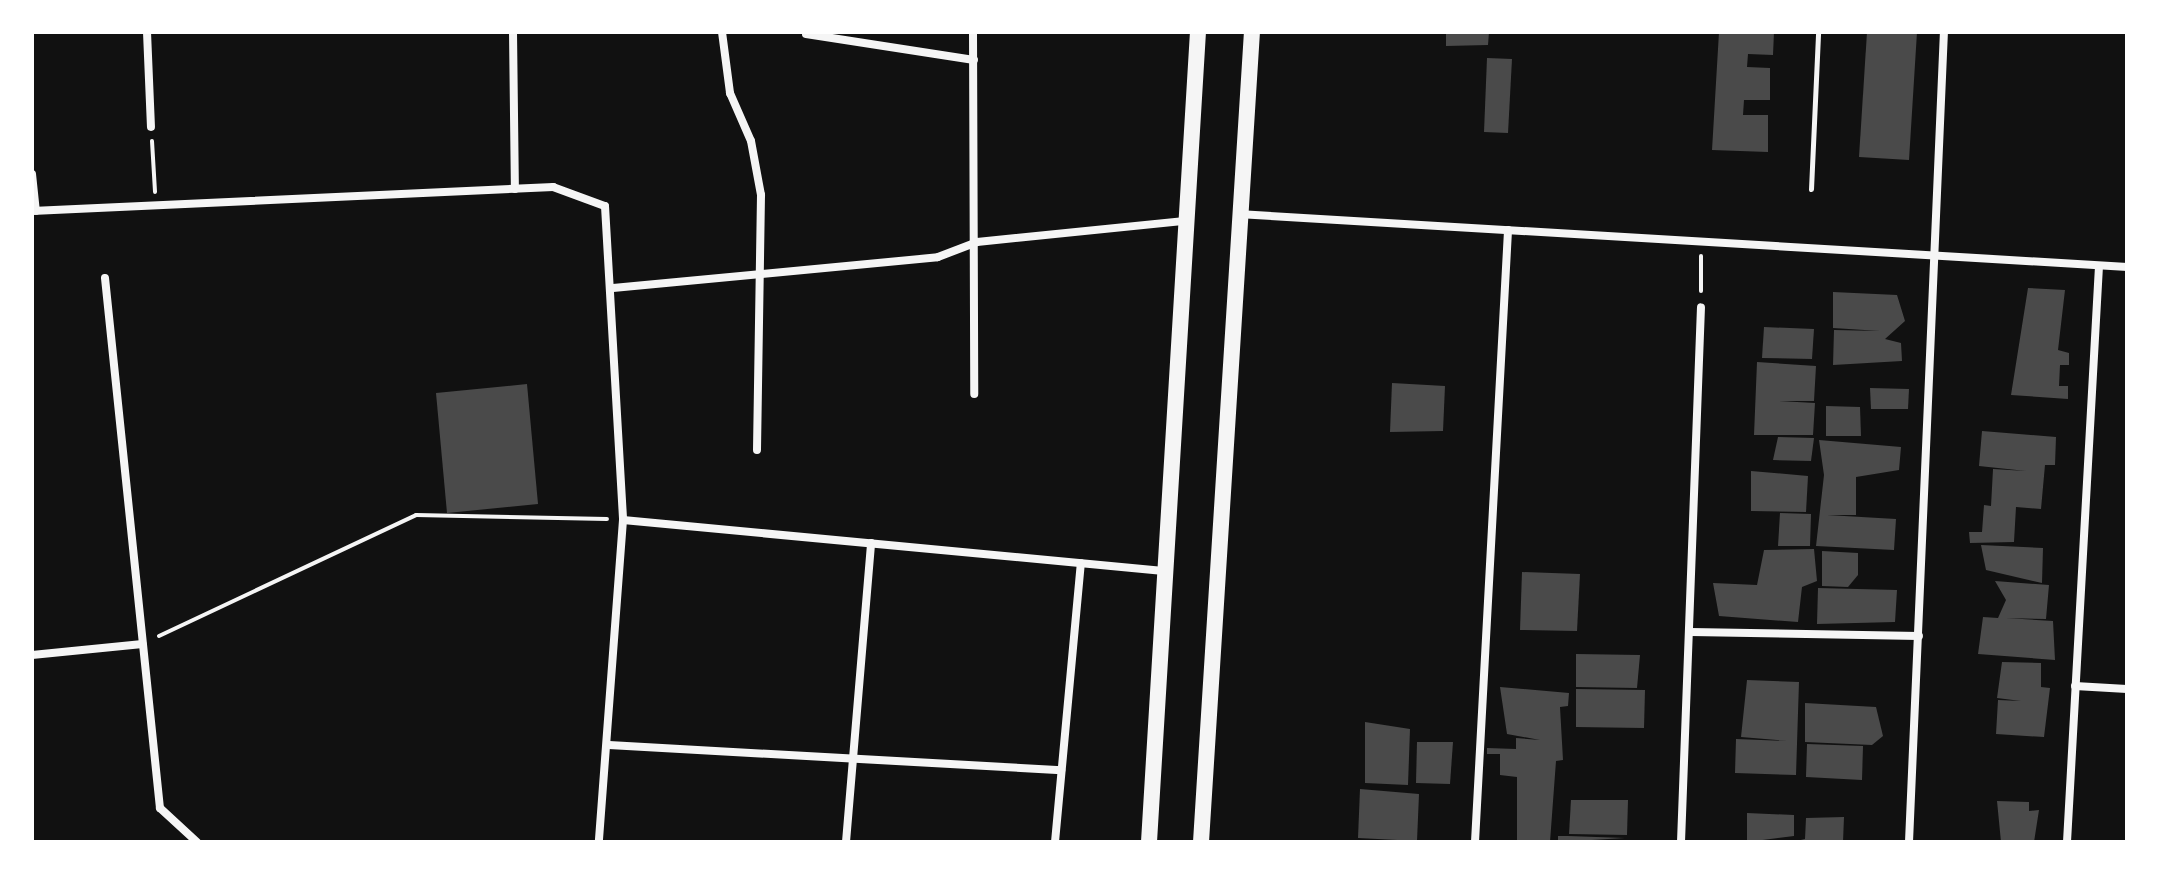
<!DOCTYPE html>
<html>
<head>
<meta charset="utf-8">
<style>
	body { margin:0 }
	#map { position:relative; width:2159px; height:874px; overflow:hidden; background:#111; font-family:"Fira Sans Condensed",sans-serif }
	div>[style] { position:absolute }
	.building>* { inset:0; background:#4a4a4a }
	.path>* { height:4px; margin:-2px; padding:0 2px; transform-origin:2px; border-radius:2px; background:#f5f5f5 }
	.service>* { height:5px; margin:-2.5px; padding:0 2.5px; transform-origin:2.5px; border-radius:2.5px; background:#f5f5f5 }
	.minor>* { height:8px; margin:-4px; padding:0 4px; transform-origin:4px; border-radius:4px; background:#f5f5f5 }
	.primary>* { height:16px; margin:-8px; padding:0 8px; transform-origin:8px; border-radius:8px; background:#f5f5f5 }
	span { translate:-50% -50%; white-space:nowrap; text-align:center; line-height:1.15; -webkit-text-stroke:8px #fff; paint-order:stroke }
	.frame { position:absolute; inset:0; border:34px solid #fff; pointer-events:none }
</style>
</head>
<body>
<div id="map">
	<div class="building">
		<i style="clip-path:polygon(1446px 32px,1489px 32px,1488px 45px,1446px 46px)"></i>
		<i style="clip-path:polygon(1719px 32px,1774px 32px,1773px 55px,1748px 54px,1747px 67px,1770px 68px,1770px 100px,1744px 100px,1743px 115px,1768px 115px,1768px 152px,1712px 150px)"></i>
		<i style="clip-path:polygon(1867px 32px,1917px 32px,1909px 160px,1859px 157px)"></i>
		<i style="clip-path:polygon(1487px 58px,1512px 59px,1508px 133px,1484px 132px)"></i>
		<i style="clip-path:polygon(2028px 288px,2065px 290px,2058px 350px,2069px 353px,2069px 365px,2060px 365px,2059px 386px,2068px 386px,2068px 399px,2011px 395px)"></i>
		<i style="clip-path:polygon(1833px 292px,1897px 295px,1905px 321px,1885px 339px,1901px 343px,1902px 361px,1833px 365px,1834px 330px,1880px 331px,1833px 328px)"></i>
		<i style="clip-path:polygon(1764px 327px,1814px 329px,1812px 359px,1762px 358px)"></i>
		<i style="clip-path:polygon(1757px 362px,1816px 366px,1814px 401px,1779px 401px,1815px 403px,1813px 435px,1754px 435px)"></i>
		<i style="clip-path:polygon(1392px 383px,1445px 386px,1443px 431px,1390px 432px)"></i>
		<i style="clip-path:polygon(527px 384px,538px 504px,447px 513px,436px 393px)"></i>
		<i style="clip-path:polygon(1870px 388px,1909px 389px,1908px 409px,1871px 409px)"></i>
		<i style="clip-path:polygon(1826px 406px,1860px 407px,1861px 436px,1826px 436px)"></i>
		<i style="clip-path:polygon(1982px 431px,2056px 437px,2055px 465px,2045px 465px,2041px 509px,2016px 507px,2014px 542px,1970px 543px,1969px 532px,1982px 532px,1984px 505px,1991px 506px,1993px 469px,2026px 471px,1979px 466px)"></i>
		<i style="clip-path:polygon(1778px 437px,1814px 438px,1811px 461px,1773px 460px)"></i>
		<i style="clip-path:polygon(1819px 440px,1901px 447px,1899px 470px,1856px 477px,1856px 515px,1827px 515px,1896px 519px,1894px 550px,1816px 546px,1824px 475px)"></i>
		<i style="clip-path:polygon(1751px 471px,1808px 476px,1806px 512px,1751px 511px)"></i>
		<i style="clip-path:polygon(1780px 513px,1811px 514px,1810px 546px,1778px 546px)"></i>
		<i style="clip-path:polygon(1981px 545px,2043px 548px,2042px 583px,1986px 570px)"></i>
		<i style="clip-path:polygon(1814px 549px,1817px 581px,1802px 587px,1798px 622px,1719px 616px,1713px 583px,1757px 585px,1764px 550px)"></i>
		<i style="clip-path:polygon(1822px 551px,1858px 553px,1858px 575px,1848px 587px,1822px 586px)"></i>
		<i style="clip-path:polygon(1522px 572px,1580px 574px,1577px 631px,1520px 630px)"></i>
		<i style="clip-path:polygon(1995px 581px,2049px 585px,2046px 619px,2006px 618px,2053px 621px,2055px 660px,1978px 654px,1983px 617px,1998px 618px,2006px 600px)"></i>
		<i style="clip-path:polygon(1818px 588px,1897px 590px,1895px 622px,1817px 624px)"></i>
		<i style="clip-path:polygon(1576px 654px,1640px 655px,1637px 688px,1576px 687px)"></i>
		<i style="clip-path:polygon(2002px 662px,2041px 663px,2041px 687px,2050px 688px,2044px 737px,1996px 734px,1998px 700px,2021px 701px,1997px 698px)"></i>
		<i style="clip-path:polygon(1747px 680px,1799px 682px,1796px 775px,1735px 773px,1736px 739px,1788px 741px,1741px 737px)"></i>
		<i style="clip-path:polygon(1500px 687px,1569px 693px,1568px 706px,1560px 707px,1563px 760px,1556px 761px,1550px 842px,1517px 841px,1517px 777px,1500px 775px,1500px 754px,1487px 754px,1487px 748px,1516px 749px,1516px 738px,1540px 740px,1507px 734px)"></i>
		<i style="clip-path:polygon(1576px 689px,1645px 690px,1644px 728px,1576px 727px)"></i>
		<i style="clip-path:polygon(1805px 703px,1876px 707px,1883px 736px,1872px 745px,1805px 742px)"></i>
		<i style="clip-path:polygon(1365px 722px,1410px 729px,1408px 785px,1365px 783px)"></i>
		<i style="clip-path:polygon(1417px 742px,1453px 742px,1450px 784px,1416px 783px)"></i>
		<i style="clip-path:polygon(1807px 744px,1863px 746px,1862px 780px,1806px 777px)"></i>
		<i style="clip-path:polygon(1360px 789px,1419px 794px,1417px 841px,1358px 838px)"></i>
		<i style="clip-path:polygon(1571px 800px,1628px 800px,1627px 835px,1569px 834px)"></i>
		<i style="clip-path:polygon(1997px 801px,2029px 802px,2029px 811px,2039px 810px,2034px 842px,2001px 842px)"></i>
		<i style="clip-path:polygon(1747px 813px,1794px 815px,1794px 836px,1747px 842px)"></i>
		<i style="clip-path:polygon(1844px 817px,1843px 842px,1792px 842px,1805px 839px,1806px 818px)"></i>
		<i style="clip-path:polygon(1558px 836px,1568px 836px,1625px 838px,1558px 842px)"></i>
	</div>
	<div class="path">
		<i style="left:152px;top:141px;width:51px;rotate:86.6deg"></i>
		<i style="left:1701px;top:291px;width:35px;rotate:-90deg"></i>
		<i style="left:159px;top:636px;width:284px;rotate:-25.2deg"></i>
		<i style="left:416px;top:515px;width:191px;rotate:1.2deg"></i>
	</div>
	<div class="service">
		<i style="left:1811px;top:189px;width:157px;rotate:-87.4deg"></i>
	</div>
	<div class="minor">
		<i style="left:147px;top:32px;width:95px;rotate:87.6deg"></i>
		<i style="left:513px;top:32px;width:157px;rotate:89.3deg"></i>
		<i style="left:722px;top:32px;width:62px;rotate:82.5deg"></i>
		<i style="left:730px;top:93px;width:52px;rotate:66.4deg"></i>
		<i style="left:751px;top:141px;width:55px;rotate:79.5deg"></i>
		<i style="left:761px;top:195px;width:255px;rotate:90.9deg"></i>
		<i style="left:973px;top:32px;width:362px;rotate:89.8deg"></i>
		<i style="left:806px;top:34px;width:170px;rotate:8.8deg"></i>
		<i style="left:32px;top:174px;width:37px;rotate:84deg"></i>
		<i style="left:32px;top:211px;width:522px;rotate:-2.64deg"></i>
		<i style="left:553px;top:187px;width:55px;rotate:20.1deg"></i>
		<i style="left:605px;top:206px;width:315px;rotate:86.7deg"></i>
		<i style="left:623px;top:520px;width:323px;rotate:94.3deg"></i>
		<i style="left:1238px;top:214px;width:891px;rotate:3.41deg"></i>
		<i style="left:105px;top:278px;width:533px;rotate:84.08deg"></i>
		<i style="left:160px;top:808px;width:50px;rotate:42.6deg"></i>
		<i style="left:613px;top:288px;width:326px;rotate:-5.4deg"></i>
		<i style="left:938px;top:257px;width:42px;rotate:-21deg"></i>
		<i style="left:977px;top:242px;width:209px;rotate:-5.8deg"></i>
		<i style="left:623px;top:520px;width:543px;rotate:5.39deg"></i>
		<i style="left:1691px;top:632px;width:228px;rotate:1deg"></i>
		<i style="left:32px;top:655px;width:111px;rotate:-5.7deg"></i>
		<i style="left:2075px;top:686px;width:52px;rotate:3.3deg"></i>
		<i style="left:609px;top:745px;width:453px;rotate:3.2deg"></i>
		<i style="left:846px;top:842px;width:300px;rotate:-85.2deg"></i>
		<i style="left:1055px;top:842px;width:280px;rotate:-84.7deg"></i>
		<i style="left:1475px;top:842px;width:613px;rotate:-86.91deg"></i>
		<i style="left:1681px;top:842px;width:535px;rotate:-87.86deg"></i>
		<i style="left:1909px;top:842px;width:811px;rotate:-87.53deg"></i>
		<i style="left:2067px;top:842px;width:577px;rotate:-86.82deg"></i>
	</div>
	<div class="primary">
		<i style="left:1149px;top:842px;width:811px;rotate:-86.54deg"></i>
		<i style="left:1201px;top:842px;width:812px;rotate:-86.4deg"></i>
	</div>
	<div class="frame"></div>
</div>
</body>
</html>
